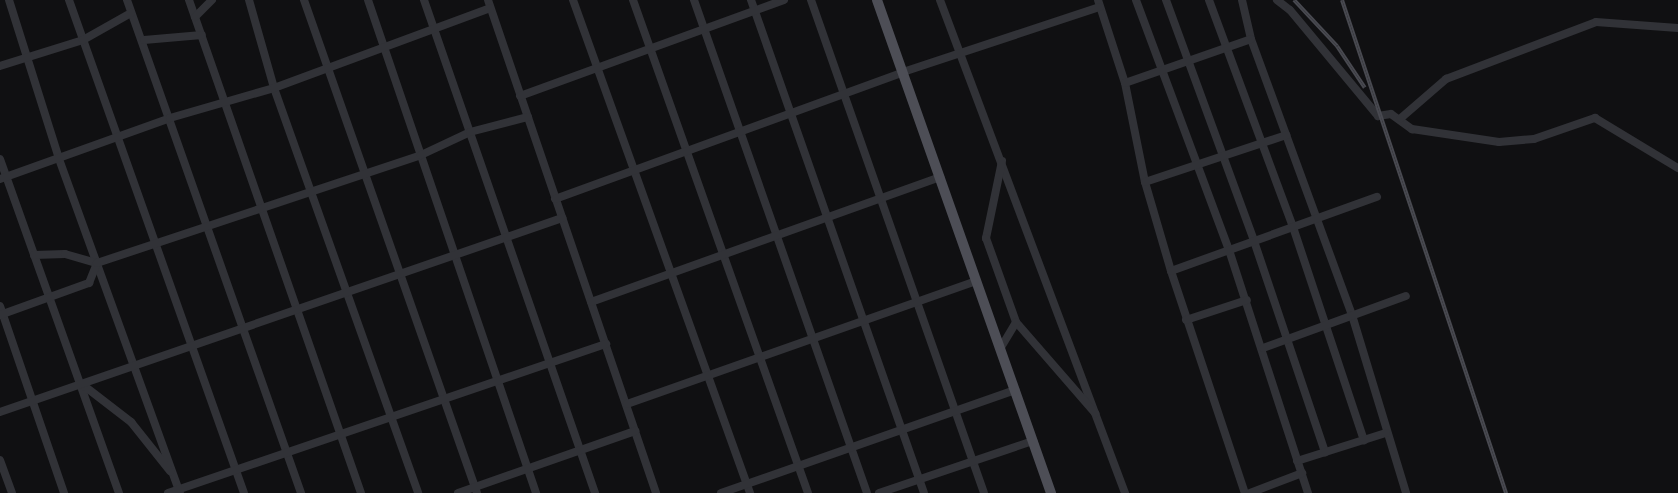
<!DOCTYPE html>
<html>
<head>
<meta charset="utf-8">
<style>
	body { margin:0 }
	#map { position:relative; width:1678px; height:493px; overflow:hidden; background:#101012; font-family:"Exo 2",sans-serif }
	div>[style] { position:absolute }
	.minor>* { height:8px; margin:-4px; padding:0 4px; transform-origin:4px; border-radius:4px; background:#313237 }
	.major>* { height:10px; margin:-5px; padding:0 5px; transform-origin:5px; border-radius:5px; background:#4d4e56 }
	.rail>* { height:4px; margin-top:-2px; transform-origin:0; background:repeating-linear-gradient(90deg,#0b0b0d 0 4.5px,#484950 0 9px); box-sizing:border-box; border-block:2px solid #484950 }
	span { translate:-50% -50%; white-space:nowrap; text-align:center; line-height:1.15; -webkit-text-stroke:4.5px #0b0b0d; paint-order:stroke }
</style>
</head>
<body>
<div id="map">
	<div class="minor">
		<i style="left:9px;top:0;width:167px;rotate:72.5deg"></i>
		<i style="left:59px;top:159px;width:355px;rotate:70.1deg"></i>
		<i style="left:69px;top:0;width:523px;rotate:70.46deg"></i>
		<i style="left:127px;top:0;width:523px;rotate:70.56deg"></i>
		<i style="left:189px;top:0;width:522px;rotate:70.77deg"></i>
		<i style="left:249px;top:0;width:91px;rotate:74.1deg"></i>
		<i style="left:274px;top:88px;width:430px;rotate:70.4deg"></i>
		<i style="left:304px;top:0;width:522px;rotate:70.66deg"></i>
		<i style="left:368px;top:0;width:521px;rotate:71.18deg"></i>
		<i style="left:424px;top:0;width:522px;rotate:70.87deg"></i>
		<i style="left:488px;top:0;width:521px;rotate:71.18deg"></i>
		<i style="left:573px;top:0;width:524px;rotate:70.25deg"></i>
		<i style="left:633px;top:0;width:523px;rotate:70.46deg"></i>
		<i style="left:694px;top:0;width:522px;rotate:70.66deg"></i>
		<i style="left:751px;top:0;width:522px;rotate:70.66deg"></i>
		<i style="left:811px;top:0;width:522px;rotate:70.66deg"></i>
		<i style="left:940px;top:0;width:527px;rotate:69.43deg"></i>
		<i style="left:1098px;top:0;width:87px;rotate:72deg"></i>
		<i style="left:1125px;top:83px;width:101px;rotate:78.6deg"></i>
		<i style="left:1145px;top:182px;width:93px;rotate:73.7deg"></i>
		<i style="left:1171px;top:271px;width:234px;rotate:71.6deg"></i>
		<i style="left:1136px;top:0;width:267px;rotate:69.6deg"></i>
		<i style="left:1229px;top:250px;width:256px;rotate:72deg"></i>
		<i style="left:1166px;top:0;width:257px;rotate:69.9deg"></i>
		<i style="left:1254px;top:241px;width:223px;rotate:71.4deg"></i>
		<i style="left:1209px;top:0;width:242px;rotate:69.7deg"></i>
		<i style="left:1293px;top:227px;width:225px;rotate:71.6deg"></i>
		<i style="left:1242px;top:0;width:40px;rotate:77deg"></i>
		<i style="left:1251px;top:39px;width:294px;rotate:69.9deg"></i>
		<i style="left:1352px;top:315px;width:186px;rotate:73.1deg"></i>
		<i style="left:1277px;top:0;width:16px;rotate:38deg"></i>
		<i style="left:1290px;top:10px;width:138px;rotate:50.3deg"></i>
		<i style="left:1378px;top:116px;width:13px;rotate:-9deg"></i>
		<i style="left:1391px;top:114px;width:26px;rotate:36deg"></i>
		<i style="left:1412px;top:129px;width:88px;rotate:8.5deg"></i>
		<i style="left:1499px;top:142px;width:35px;rotate:-5deg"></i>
		<i style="left:1534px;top:139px;width:65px;rotate:-19deg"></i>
		<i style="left:1595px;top:118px;width:97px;rotate:31.1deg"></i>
		<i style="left:195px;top:17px;width:24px;rotate:-45deg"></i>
		<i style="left:144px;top:40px;width:58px;rotate:-4.9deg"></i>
		<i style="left:0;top:66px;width:87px;rotate:-17.4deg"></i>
		<i style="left:83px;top:40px;width:55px;rotate:-29.4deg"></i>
		<i style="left:1125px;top:83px;width:133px;rotate:-19.2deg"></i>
		<i style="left:520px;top:96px;width:281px;rotate:-20deg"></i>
		<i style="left:1401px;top:118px;width:60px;rotate:-40.9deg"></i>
		<i style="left:1446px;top:79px;width:160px;rotate:-20.8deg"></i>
		<i style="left:1596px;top:22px;width:82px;rotate:4.2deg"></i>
		<i style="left:0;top:159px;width:355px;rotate:70.4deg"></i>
		<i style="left:1002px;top:161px;width:79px;rotate:101.7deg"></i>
		<i style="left:986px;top:238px;width:89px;rotate:70.3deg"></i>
		<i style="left:1016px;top:322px;width:121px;rotate:49deg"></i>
		<i style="left:0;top:179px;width:181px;rotate:-19.7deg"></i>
		<i style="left:170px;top:118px;width:108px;rotate:-16.1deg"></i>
		<i style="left:274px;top:88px;width:230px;rotate:-20.3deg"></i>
		<i style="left:1145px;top:182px;width:149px;rotate:-18.4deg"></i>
		<i style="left:555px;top:199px;width:370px;rotate:-20deg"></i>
		<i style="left:903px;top:72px;width:207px;rotate:-18.3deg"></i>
		<i style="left:34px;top:255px;width:31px;rotate:-2deg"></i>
		<i style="left:65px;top:254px;width:33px;rotate:16deg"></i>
		<i style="left:1171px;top:271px;width:219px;rotate:-19.8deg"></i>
		<i style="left:591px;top:302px;width:371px;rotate:-19.7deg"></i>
		<i style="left:0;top:306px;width:198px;rotate:71.1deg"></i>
		<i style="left:0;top:315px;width:95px;rotate:-19.8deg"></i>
		<i style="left:89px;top:283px;width:22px;rotate:-68deg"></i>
		<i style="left:97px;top:263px;width:342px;rotate:-18.4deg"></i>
		<i style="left:421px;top:155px;width:54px;rotate:-25.1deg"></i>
		<i style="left:470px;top:132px;width:60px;rotate:-14.5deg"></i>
		<i style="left:1186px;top:320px;width:64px;rotate:-18.2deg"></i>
		<i style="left:1263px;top:348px;width:152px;rotate:-20deg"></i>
		<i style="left:1000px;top:349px;width:31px;rotate:-59deg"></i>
		<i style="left:83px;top:385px;width:61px;rotate:37.6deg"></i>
		<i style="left:131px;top:422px;width:63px;rotate:51.5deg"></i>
		<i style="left:627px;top:404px;width:371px;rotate:-19.4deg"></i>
		<i style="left:0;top:412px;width:595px;rotate:-19.04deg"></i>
		<i style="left:0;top:460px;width:35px;rotate:70deg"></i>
		<i style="left:1297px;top:461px;width:93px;rotate:-17.5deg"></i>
		<i style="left:168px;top:493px;width:463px;rotate:-18.8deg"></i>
		<i style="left:458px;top:493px;width:188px;rotate:-19.3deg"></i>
		<i style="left:721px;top:493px;width:312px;rotate:-19.3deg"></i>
		<i style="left:879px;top:493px;width:163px;rotate:-18.7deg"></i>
		<i style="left:1250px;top:493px;width:56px;rotate:-21deg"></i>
	</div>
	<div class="major">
		<i style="left:877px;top:0;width:523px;rotate:70.56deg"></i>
	</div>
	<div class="rail">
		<i style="left:1294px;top:0;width:63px;rotate:46.9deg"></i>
		<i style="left:1337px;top:46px;width:50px;rotate:56.3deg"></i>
		<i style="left:1342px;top:0;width:520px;rotate:71.6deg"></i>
	</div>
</div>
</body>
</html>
